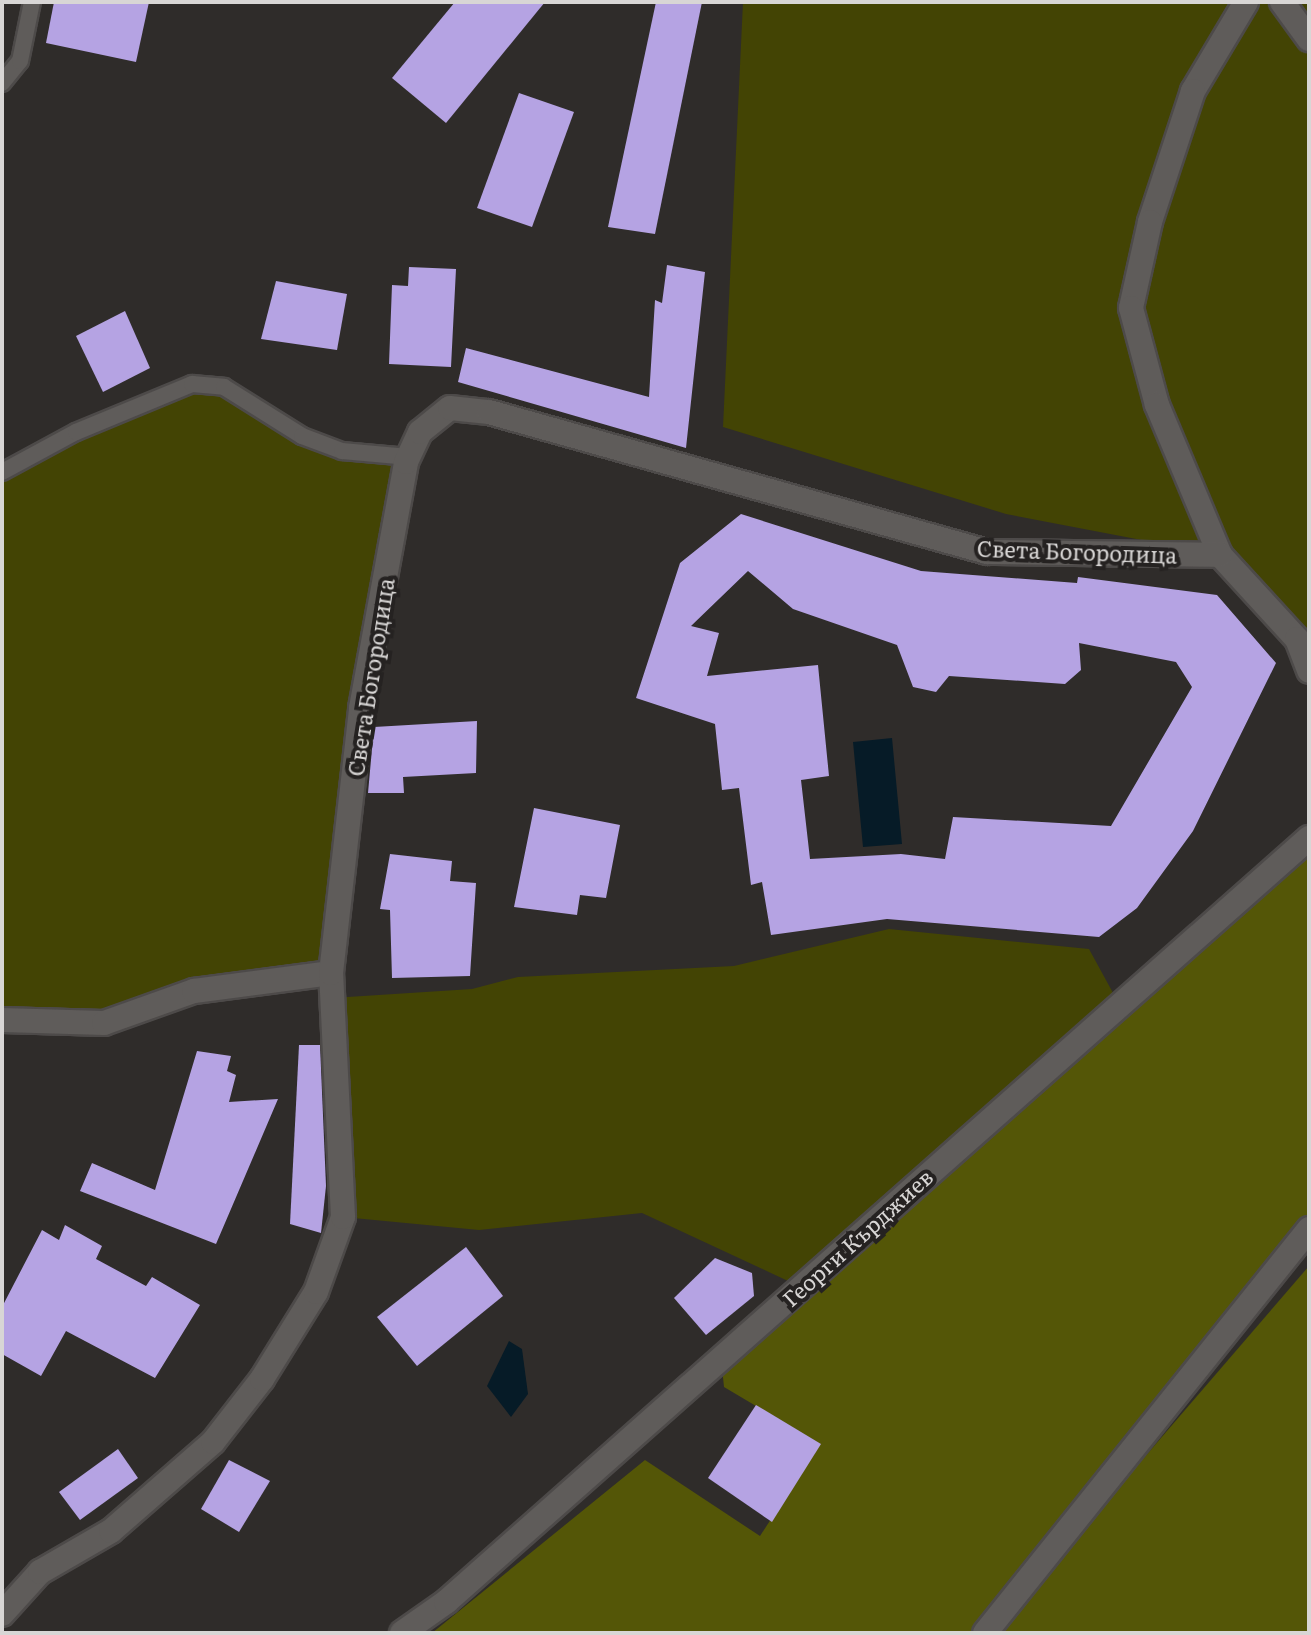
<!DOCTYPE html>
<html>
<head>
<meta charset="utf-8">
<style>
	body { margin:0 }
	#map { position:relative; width:1311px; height:1635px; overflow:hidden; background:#2f2c2a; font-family:Literata,serif }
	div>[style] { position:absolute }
	.green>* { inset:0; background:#434404 }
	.forest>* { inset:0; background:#545607 }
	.water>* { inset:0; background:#061b27 }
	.building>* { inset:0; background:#b5a3e3 }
	.roads { filter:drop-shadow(2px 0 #4d4a49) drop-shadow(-2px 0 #4d4a49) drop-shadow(0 2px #4d4a49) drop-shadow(0 -2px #4d4a49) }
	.lane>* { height:16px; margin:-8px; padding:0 8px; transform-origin:8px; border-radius:8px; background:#5f5c5a }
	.street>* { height:24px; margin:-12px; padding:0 12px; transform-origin:12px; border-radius:12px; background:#5f5c5a }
	.secondary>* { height:24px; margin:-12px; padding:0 12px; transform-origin:12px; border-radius:12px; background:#5f5c5a }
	span { translate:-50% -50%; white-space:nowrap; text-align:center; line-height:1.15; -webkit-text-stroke:8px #252221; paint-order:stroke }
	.street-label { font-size:22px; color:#d8d6d5 }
	.frame { position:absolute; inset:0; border:4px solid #d8d6d5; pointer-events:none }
</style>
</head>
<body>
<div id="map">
	<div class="green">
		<i style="clip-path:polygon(743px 2px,1309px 2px,1309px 671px,1220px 555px,1006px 514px,723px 427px)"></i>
		<i style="clip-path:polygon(192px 384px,224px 387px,302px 436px,409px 457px,331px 973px,104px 1023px,2px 1020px,2px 472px)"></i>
		<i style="clip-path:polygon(889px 929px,1089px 949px,1118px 1002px,801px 1287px,642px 1213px,479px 1230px,343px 1217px,332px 998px,472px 989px,518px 977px,734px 966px)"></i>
	</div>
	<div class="forest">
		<i style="clip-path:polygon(1309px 838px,1309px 1229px,985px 1633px,432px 1633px,645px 1460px,760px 1536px,820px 1444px,724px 1387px,721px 1358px)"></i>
		<i style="clip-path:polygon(1309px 1266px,1309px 1633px,993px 1633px)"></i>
	</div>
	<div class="water">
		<i style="clip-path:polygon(892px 738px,902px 844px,863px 847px,853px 742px)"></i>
		<i style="clip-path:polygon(509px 1341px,522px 1349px,528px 1394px,511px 1417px,487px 1386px)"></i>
	</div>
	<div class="building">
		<i style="clip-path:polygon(54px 2px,149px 2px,136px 62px,46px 43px)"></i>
		<i style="clip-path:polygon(455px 2px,545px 2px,446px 123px,392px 78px)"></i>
		<i style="clip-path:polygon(656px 2px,702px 2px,655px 234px,608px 227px)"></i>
		<i style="clip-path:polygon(519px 93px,574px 112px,532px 227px,477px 208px)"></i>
		<i style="clip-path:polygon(667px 265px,705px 272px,686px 448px,458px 382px,466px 348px,649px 397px,655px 300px,662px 303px)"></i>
		<i style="clip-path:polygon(409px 267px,456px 269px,451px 367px,389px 364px,392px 285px,408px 286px)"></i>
		<i style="clip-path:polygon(276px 281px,347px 294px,337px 350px,261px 339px)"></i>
		<i style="clip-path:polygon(125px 311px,150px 368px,103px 392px,76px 336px)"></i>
		<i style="clip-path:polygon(evenodd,741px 514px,921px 571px,1077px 583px,1078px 577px,1217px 595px,1276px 663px,1193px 831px,1137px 908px,1099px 937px,887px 919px,771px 935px,762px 882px,751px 885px,739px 788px,722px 790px,715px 724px,636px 698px,680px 563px,741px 514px,748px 571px,793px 609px,897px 645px,913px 687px,936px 692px,949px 676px,1065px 684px,1081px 670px,1079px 643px,1176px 662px,1192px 687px,1111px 826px,953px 817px,945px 859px,901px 854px,810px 859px,801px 780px,829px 776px,818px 665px,707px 676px,719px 633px,691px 626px,748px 571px)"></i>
		<i style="clip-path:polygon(477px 721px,476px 773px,403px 777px,404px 793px,368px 793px,374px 727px)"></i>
		<i style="clip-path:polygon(534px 808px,620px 825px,606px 898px,580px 895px,577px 915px,514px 907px)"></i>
		<i style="clip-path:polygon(390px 854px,452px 861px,450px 881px,476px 883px,470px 976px,392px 978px,390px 910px,380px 909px)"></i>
		<i style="clip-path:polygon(299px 1045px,320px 1045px,326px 1186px,321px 1233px,290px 1224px)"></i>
		<i style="clip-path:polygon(197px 1051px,231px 1056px,227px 1071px,236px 1075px,229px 1102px,278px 1099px,216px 1244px,80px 1191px,92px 1163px,155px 1190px)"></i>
		<i style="clip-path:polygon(65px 1225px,102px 1246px,96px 1259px,146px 1286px,152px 1277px,200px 1305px,155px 1378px,66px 1331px,41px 1376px,2px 1354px,2px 1307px,42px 1230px,59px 1240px)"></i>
		<i style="clip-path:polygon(466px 1247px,503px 1296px,417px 1366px,377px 1317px)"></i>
		<i style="clip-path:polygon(715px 1258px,752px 1273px,754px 1296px,706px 1335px,674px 1298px)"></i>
		<i style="clip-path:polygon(756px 1405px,821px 1444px,772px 1522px,708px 1478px)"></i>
		<i style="clip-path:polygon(118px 1449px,138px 1478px,80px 1520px,59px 1492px)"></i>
		<i style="clip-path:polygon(229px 1460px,270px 1481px,239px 1532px,201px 1509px)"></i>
	</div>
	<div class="roads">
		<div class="lane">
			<i style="left:2px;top:83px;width:28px;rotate:-51deg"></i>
			<i style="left:20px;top:61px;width:60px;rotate:-78.5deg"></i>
			<i style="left:2px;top:472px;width:84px;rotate:-28.4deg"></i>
			<i style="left:76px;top:432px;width:126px;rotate:-22.5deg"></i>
			<i style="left:192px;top:384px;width:32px;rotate:5deg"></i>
			<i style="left:224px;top:387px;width:92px;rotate:32.1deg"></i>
			<i style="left:302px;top:436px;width:43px;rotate:20.6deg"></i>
			<i style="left:342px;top:451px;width:67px;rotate:5.1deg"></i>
		</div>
		<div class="street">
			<i style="left:1246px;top:2px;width:104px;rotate:120.8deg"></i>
			<i style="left:1193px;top:91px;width:138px;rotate:108.2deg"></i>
			<i style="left:1150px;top:222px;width:88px;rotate:102.5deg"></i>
			<i style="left:1131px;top:308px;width:100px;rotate:75deg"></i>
			<i style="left:1157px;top:405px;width:163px;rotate:67.2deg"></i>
			<i style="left:1220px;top:555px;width:114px;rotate:47.5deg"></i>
			<i style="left:1297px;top:639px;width:34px;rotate:69deg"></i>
			<i style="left:1282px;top:2px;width:46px;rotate:53.9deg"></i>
			<i style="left:2px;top:1020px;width:102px;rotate:1.7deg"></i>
			<i style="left:104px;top:1023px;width:96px;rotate:-19.6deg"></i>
			<i style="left:194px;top:991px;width:138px;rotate:-7.5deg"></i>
			<i style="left:2px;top:1614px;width:57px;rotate:-47.9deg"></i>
			<i style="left:40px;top:1572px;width:82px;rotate:-30deg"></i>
			<i style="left:111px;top:1531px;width:135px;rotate:-41.1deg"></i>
			<i style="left:213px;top:1442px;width:80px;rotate:-52.1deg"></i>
			<i style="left:262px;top:1379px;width:102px;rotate:-58.2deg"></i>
			<i style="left:316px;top:1292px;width:80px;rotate:-70.2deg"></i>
			<i style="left:343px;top:1217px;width:244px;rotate:-92.8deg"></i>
			<i style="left:331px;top:973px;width:267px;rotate:-83.5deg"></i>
			<i style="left:361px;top:708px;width:250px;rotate:-79.6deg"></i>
			<i style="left:406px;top:462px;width:33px;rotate:-65deg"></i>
			<i style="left:420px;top:432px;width:38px;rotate:-39deg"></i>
			<i style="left:450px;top:408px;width:39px;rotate:6deg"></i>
			<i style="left:489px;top:412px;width:517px;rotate:15.7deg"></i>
			<i style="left:987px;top:552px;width:233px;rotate:0.7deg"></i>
			<i style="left:402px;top:1633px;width:54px;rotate:-35.2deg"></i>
			<i style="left:446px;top:1602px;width:1153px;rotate:-41.52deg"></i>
		</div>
		<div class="secondary">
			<i style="left:985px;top:1633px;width:518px;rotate:-51.27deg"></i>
		</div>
	</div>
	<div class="street-label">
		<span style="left:1077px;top:551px;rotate:2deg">Света Богородица</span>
		<span style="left:370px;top:677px;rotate:-81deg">Света Богородица</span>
		<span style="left:857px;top:1237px;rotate:-42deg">Георги Кърджиев</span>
	</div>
	<div class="frame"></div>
</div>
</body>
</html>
